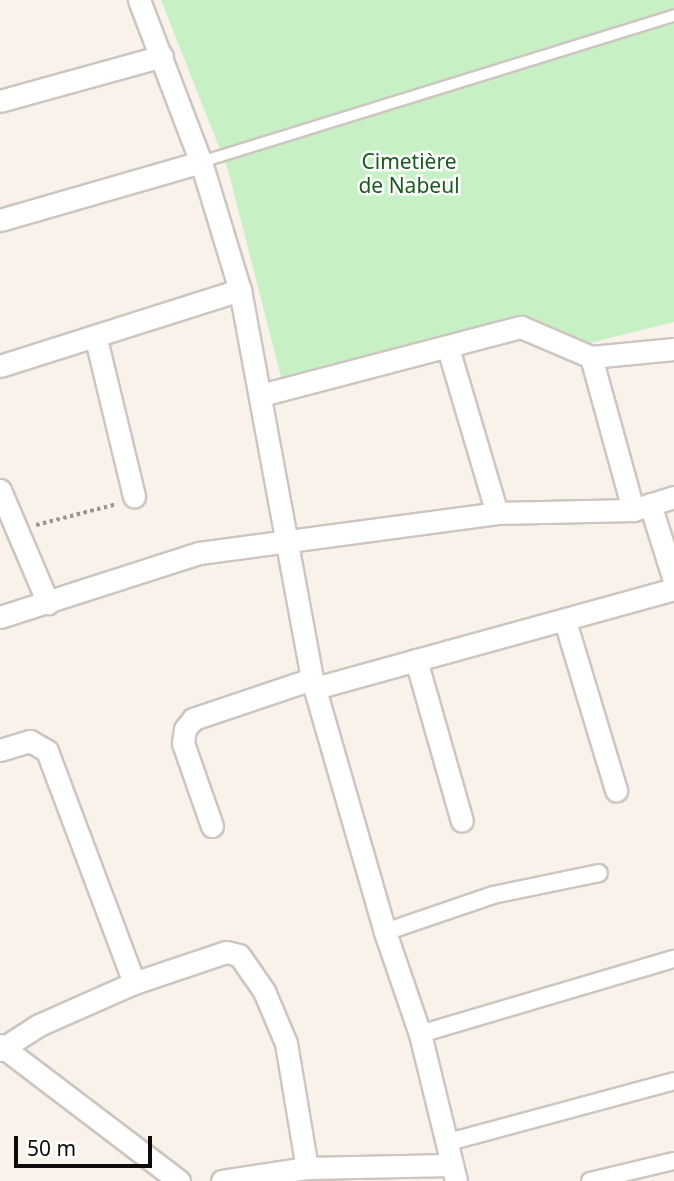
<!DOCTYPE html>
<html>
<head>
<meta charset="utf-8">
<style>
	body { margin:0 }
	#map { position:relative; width:674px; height:1181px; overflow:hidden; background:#f8f2eb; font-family:"Noto Sans",sans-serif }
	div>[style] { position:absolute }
	.green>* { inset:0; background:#c7f1c5 }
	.path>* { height:3.5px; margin-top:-1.75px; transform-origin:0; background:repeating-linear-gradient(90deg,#9a9590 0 3.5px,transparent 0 7px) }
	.roads { filter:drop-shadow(2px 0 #cdc6c0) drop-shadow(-2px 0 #cdc6c0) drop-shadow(0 2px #cdc6c0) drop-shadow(0 -2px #cdc6c0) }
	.service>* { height:10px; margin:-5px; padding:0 5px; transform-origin:5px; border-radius:5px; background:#fff }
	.pedestrian>* { height:16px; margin:-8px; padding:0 8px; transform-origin:8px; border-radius:8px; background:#fff }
	.minor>* { height:21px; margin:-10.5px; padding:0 10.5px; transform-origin:10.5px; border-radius:10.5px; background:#fff }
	span { translate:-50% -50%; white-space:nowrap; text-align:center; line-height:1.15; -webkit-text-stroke:5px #fff; paint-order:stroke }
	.park-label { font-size:21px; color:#195b1d }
	.scale { position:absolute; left:14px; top:1136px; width:138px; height:32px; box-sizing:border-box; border:4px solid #0e0c0a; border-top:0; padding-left:9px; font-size:21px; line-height:24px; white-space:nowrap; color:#0e0c0a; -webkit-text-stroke:5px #fff; paint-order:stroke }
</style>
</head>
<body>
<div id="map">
	<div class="green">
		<i style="clip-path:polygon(161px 0,674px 0,674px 322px,574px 347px,527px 322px,284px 389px,228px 170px)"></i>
	</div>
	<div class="path">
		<i style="left:36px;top:525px;width:84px;rotate:-14.5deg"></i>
	</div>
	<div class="roads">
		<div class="service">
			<i style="left:201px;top:162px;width:495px;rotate:-17.2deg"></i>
		</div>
		<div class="pedestrian">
			<i style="left:385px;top:932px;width:114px;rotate:-18.9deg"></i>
			<i style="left:493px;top:895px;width:108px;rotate:-11.7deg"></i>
			<i style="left:420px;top:1034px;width:265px;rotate:-16.5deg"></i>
			<i style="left:445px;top:1143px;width:237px;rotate:-15.1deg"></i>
			<i style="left:590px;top:1181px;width:86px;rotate:-13.4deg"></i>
		</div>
		<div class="minor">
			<i style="left:139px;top:0;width:173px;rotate:69.1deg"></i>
			<i style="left:201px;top:162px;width:134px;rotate:73.1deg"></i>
			<i style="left:240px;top:290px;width:396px;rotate:79.5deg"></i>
			<i style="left:312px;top:679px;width:263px;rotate:73.9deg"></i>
			<i style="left:385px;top:932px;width:108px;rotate:71.1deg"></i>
			<i style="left:420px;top:1034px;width:151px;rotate:76.2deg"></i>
			<i style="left:0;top:101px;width:168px;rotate:-15.5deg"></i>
			<i style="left:0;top:220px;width:209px;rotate:-16.1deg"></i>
			<i style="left:96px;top:339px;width:162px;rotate:76.4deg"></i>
			<i style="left:448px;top:348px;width:172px;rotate:73.5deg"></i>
			<i style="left:591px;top:357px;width:159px;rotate:74.6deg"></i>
			<i style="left:0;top:366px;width:252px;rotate:-17.6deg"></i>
			<i style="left:261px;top:395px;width:269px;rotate:-14.7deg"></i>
			<i style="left:521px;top:327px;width:76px;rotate:23.2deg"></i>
			<i style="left:591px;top:357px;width:83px;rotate:-5.5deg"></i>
			<i style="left:0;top:490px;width:123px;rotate:67deg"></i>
			<i style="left:650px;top:504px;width:80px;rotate:72.5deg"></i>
			<i style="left:0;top:617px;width:209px;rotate:-17.8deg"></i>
			<i style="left:199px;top:553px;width:301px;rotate:-7.6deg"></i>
			<i style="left:497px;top:513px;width:136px;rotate:-1.3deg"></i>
			<i style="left:633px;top:510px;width:43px;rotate:-17.6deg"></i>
			<i style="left:565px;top:621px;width:177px;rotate:73.2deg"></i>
			<i style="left:416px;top:660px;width:167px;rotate:74.1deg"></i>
			<i style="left:315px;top:688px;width:372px;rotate:-15.4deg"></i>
			<i style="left:0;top:750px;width:31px;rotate:-17deg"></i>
			<i style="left:30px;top:741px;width:20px;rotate:30deg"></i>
			<i style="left:47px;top:751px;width:248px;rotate:69.4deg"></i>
			<i style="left:212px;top:826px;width:88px;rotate:-109.3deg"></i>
			<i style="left:183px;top:743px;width:14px;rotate:-82deg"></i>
			<i style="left:185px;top:729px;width:13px;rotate:-51deg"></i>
			<i style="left:193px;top:719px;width:126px;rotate:-18.6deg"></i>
			<i style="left:0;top:1045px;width:225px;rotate:37.2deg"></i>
			<i style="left:0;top:1050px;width:46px;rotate:-32.7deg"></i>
			<i style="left:39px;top:1025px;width:104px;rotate:-23.9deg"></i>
			<i style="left:134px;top:983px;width:97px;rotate:-18.6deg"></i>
			<i style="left:226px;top:952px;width:13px;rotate:13deg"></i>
			<i style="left:239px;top:955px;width:44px;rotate:55.2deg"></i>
			<i style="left:264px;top:991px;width:56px;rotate:67.1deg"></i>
			<i style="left:286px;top:1043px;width:127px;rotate:80.5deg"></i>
			<i style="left:222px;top:1181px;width:86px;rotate:-8.7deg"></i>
			<i style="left:307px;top:1168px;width:144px;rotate:-1.2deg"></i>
		</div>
	</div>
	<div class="park-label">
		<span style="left:409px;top:173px">Cimetière<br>de Nabeul</span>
	</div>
	<div class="scale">50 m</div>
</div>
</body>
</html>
